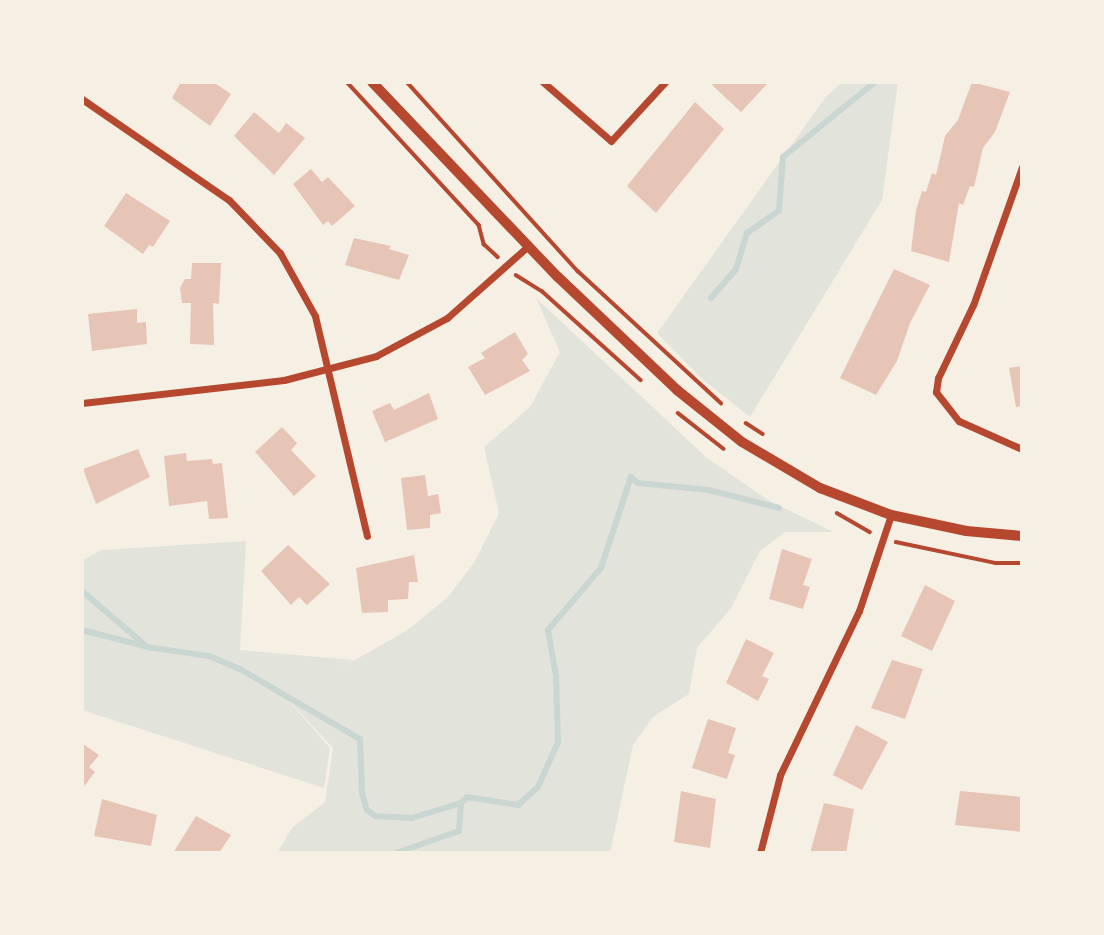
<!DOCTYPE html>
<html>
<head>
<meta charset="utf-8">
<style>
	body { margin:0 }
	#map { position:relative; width:1104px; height:935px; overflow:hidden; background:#f6efe4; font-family:Georgia,serif }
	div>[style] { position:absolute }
	.green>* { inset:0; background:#e2e4dc }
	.stream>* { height:6px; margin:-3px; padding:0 3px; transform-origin:3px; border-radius:3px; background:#c9d6d2 }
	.building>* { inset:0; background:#e6c5b7 }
	.path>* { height:3.5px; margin:-1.75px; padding:0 1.75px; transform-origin:1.75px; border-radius:1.75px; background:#b5482f }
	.minor>* { height:7px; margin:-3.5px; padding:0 3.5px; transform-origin:3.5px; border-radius:3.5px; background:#b5482f }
	.tertiary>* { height:10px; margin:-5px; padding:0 5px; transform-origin:5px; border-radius:5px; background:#b5482f }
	span { translate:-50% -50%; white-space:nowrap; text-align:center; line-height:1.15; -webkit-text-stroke:7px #f6efe4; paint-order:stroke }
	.frame { position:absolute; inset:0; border:84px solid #f6efe4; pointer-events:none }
</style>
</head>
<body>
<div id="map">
	<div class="green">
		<i style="clip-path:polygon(842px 82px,898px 82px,882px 200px,750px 417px,701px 378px,657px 333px,825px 98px)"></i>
		<i style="clip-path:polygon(536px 298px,707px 458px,768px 500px,833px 532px,785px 532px,760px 551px,731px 608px,697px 648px,689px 694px,653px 717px,633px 745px,610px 853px,277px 853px,292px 828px,325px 802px,333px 748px,279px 690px,330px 748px,324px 788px,82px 710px,82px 560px,102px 550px,246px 541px,240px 650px,354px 660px,339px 669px,406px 631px,447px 598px,474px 563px,499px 513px,484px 447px,530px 407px,560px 352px)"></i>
	</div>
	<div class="stream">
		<i style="left:711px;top:298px;width:38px;rotate:-49deg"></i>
		<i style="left:736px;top:269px;width:38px;rotate:-73deg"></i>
		<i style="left:747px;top:233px;width:39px;rotate:-35deg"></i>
		<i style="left:779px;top:211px;width:54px;rotate:-85.8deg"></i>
		<i style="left:783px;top:157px;width:119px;rotate:-39.2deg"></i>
		<i style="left:82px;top:591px;width:86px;rotate:40.7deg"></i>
		<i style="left:147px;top:647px;width:63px;rotate:8.3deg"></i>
		<i style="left:209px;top:656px;width:34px;rotate:23deg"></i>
		<i style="left:240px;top:669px;width:139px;rotate:30.3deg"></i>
		<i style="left:360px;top:739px;width:54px;rotate:87.9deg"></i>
		<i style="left:362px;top:793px;width:18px;rotate:74deg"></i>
		<i style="left:367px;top:810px;width:10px;rotate:37deg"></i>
		<i style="left:375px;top:816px;width:37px;rotate:3deg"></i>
		<i style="left:412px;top:818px;width:51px;rotate:-17deg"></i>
		<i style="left:82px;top:630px;width:65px;rotate:14.3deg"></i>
		<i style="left:396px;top:853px;width:67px;rotate:-19.2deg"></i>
		<i style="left:459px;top:831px;width:28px;rotate:-86deg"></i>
		<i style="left:461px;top:803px;width:8px;rotate:-45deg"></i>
		<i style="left:467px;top:797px;width:52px;rotate:8.9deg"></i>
		<i style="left:518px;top:805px;width:27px;rotate:-42deg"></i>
		<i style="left:538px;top:787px;width:49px;rotate:-66deg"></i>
		<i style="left:558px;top:742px;width:66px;rotate:-91.7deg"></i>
		<i style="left:556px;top:676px;width:47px;rotate:-99.9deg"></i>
		<i style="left:548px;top:630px;width:82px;rotate:-49.5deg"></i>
		<i style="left:601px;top:568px;width:96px;rotate:-71.8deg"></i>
		<i style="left:631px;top:477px;width:9px;rotate:41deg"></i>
		<i style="left:638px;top:483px;width:71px;rotate:5.6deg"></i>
		<i style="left:709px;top:490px;width:72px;rotate:14.4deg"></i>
	</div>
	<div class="building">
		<i style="clip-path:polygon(181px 82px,213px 82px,231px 94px,210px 126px,172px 98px)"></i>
		<i style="clip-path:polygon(715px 82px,769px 82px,741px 112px,712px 85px)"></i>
		<i style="clip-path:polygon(972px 82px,1010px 92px,995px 132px,983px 148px,974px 187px,970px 186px,963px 205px,959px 203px,949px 262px,911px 251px,916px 210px,922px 191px,926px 192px,932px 173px,936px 175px,945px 136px,958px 120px)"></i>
		<i style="clip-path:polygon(695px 102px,724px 129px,656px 213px,627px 186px)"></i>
		<i style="clip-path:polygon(254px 112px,279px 133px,286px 123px,305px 138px,274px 175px,234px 136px)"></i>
		<i style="clip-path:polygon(311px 169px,322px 182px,328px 177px,355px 206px,332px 226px,328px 221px,323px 225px,293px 184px)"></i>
		<i style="clip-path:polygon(126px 193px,170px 221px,153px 247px,149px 245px,143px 254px,104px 226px)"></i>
		<i style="clip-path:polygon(354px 238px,391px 246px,389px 249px,409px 255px,399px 280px,345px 265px)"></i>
		<i style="clip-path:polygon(192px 263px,221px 263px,219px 304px,213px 303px,214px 345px,190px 344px,191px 303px,182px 303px,180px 288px,185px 279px,191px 279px)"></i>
		<i style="clip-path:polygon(894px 269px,930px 285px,910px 323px,897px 361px,876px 395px,840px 378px)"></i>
		<i style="clip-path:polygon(137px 309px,137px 323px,146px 322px,147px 344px,92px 351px,88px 314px)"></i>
		<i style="clip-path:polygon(515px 332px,528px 354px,522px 360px,530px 371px,485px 395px,468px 367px,485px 358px,481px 353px)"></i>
		<i style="clip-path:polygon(1022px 366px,1022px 406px,1016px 407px,1009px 368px)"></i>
		<i style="clip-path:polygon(429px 393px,438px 419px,385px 442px,372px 411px,390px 403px,394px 410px)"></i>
		<i style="clip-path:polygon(282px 427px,297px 443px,291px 450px,316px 476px,294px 496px,255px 452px)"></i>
		<i style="clip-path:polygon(138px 449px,150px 477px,96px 504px,83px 469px)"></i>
		<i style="clip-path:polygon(186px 453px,187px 461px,212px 459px,213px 464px,222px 463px,228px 518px,209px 519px,207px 501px,169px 506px,164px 456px)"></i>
		<i style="clip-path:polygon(425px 475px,428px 496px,438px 494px,441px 513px,430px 515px,430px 528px,407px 530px,401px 478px)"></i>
		<i style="clip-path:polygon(288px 545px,330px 584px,307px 605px,299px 597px,291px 605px,261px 571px)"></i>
		<i style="clip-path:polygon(782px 549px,812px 559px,803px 585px,810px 587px,803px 609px,769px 599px)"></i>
		<i style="clip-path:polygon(414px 555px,418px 582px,409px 582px,408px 599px,388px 600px,388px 612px,362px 613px,356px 568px)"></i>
		<i style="clip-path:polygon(925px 585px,955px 601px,932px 651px,901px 636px)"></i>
		<i style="clip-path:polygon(746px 639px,774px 653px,762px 676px,769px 679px,758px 701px,726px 683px)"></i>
		<i style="clip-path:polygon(892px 660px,923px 669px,905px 719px,871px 708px)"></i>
		<i style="clip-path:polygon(708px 719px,736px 728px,728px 753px,735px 755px,727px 779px,692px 768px)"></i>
		<i style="clip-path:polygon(856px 725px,888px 742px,862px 790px,833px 775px)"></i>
		<i style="clip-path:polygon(83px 744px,99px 755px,89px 767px,95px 772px,82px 789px)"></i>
		<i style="clip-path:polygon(681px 791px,716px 799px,710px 848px,674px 842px)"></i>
		<i style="clip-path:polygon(960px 791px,1022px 797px,1022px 832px,955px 825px)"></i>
		<i style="clip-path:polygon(102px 799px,157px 815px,151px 846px,94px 836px)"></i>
		<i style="clip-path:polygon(824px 803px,854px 809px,846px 853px,810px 853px)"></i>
		<i style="clip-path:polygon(196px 816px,231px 835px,219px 853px,173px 853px)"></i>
	</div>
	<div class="path">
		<i style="left:347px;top:82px;width:195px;rotate:47.3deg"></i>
		<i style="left:479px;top:225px;width:20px;rotate:75deg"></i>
		<i style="left:484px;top:244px;width:19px;rotate:43deg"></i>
		<i style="left:407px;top:82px;width:255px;rotate:47.9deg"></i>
		<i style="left:578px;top:271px;width:195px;rotate:42.7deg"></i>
		<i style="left:516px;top:275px;width:31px;rotate:32deg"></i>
		<i style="left:542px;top:291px;width:133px;rotate:42deg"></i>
		<i style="left:678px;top:413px;width:58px;rotate:38deg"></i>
		<i style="left:746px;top:423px;width:20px;rotate:33deg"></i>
		<i style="left:837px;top:513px;width:38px;rotate:30deg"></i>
		<i style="left:896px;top:542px;width:102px;rotate:11.9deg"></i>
		<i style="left:996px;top:563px;width:26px"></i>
	</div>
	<div class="minor">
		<i style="left:543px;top:82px;width:90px;rotate:40.9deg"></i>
		<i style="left:611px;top:141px;width:80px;rotate:-47.5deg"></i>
		<i style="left:82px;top:99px;width:178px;rotate:34.5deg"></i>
		<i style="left:229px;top:200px;width:74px;rotate:46.1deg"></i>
		<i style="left:280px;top:253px;width:72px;rotate:60.9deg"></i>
		<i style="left:315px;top:316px;width:226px;rotate:76.7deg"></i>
		<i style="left:1022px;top:167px;width:146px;rotate:109.5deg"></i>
		<i style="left:973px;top:305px;width:81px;rotate:115.6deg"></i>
		<i style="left:938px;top:378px;width:14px;rotate:98deg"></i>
		<i style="left:936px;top:392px;width:37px;rotate:52deg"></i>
		<i style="left:959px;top:421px;width:69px;rotate:24deg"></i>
		<i style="left:82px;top:403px;width:203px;rotate:-6.5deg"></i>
		<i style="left:284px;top:380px;width:95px;rotate:-14.6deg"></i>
		<i style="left:376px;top:356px;width:81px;rotate:-28.2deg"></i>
		<i style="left:447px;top:318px;width:108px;rotate:-41.6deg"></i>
		<i style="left:760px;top:853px;width:81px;rotate:-75.6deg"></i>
		<i style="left:780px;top:775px;width:182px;rotate:-64.3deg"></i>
		<i style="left:859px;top:611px;width:101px;rotate:-71.6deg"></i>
	</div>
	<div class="tertiary">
		<i style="left:372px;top:82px;width:269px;rotate:46.4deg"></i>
		<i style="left:558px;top:277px;width:164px;rotate:43.5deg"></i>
		<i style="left:677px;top:390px;width:83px;rotate:38.7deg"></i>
		<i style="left:742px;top:442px;width:91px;rotate:30.5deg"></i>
		<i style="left:820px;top:488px;width:76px;rotate:20.8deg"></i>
		<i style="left:891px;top:515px;width:77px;rotate:12deg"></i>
		<i style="left:966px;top:531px;width:56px;rotate:5.1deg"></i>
	</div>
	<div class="frame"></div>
</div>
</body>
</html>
